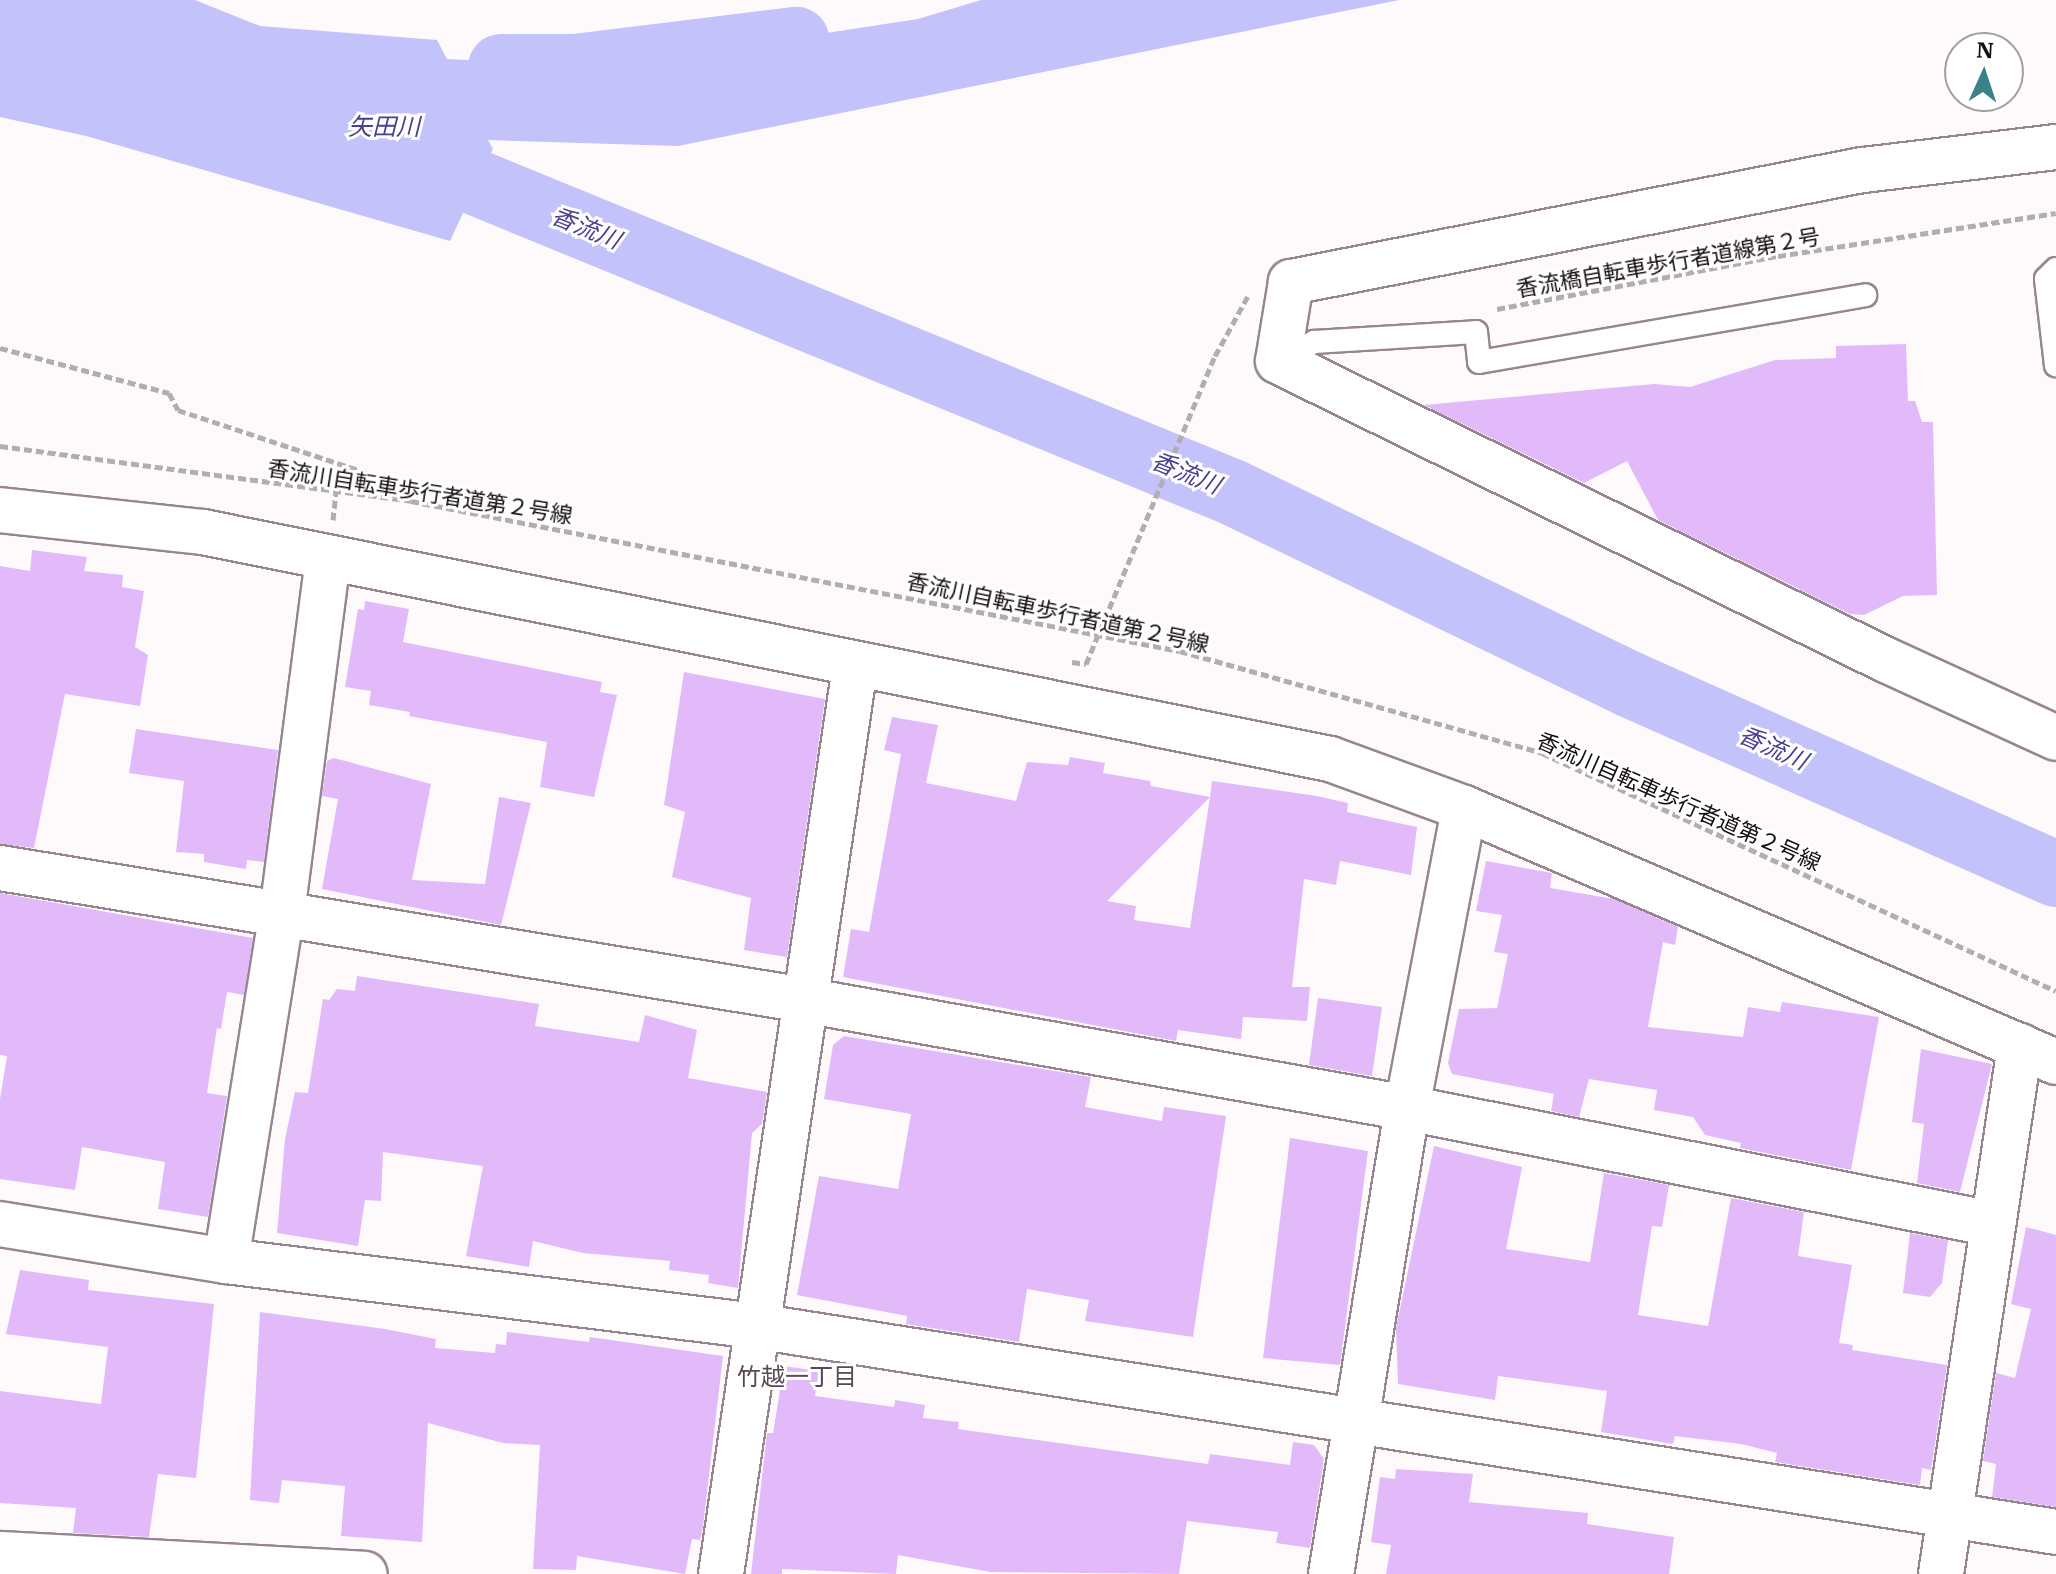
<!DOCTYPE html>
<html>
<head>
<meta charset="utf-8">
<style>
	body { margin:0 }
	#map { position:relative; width:2056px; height:1574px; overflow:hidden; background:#fefafc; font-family:"IBM Plex Serif","Noto Sans JP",serif }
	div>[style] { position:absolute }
	.water>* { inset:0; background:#c3c2fa }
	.river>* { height:66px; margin:-33px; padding:0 33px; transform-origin:33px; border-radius:33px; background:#c3c2fa }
	.building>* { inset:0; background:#e2bafa }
	.path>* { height:5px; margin-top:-2.5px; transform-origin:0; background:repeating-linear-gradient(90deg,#b2adb0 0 8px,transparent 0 12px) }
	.roads { filter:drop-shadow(2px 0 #978590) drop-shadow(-2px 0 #978590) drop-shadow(0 2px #978590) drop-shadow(0 -2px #978590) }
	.service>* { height:22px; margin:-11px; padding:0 11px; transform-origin:11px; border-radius:11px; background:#fff }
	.minor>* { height:44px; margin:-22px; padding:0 22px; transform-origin:22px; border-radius:22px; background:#fff }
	span { translate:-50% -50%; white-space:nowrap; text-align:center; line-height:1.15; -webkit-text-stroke:6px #fff; paint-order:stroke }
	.street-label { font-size:22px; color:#150e13 }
	.water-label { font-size:24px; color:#494090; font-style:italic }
	.neighbourhood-label { font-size:24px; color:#594954 }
	.north { position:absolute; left:1944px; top:32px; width:80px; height:80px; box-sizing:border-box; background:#fff; border:2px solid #a19fa1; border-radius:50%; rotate:3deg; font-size:22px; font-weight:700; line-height:32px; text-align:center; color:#150e13 }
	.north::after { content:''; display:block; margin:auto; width:28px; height:36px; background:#3a8288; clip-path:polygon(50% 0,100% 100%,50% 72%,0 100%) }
</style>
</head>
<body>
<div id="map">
	<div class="water">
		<i style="clip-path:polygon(0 0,195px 0,260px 26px,437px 40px,447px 59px,608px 66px,918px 19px,981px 0,1399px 0,678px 146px,488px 140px,493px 149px,450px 241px,86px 136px,0 117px)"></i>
	</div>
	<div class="river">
		<i style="left:501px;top:67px;width:74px"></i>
		<i style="left:575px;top:67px;width:223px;rotate:-7deg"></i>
		<i style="left:400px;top:136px;width:37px;rotate:45deg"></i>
		<i style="left:426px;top:162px;width:871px;rotate:22.27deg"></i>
		<i style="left:1232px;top:492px;width:441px;rotate:25.8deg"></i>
		<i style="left:1629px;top:684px;width:467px;rotate:24deg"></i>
	</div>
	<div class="building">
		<i style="clip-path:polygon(1906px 344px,1908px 401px,1915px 401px,1922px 422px,1933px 422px,1937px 595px,1903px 596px,1864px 615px,1850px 614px,1658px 520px,1627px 461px,1584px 483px,1424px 405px,1654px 384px,1690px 387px,1775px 360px,1836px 358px,1836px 346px)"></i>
		<i style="clip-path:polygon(32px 550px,87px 557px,84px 571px,123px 575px,122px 587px,144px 591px,135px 647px,148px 655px,140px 706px,65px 694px,34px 848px,0 844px,0 566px,30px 571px)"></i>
		<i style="clip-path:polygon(365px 601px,409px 609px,403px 642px,602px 682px,600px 692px,617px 695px,594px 797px,540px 787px,547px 742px,409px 716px,410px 712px,369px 705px,371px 691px,345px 687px,358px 609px,364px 610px)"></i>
		<i style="clip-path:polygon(684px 672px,825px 699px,787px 957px,744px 950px,751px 898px,672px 877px,685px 812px,664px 805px)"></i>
		<i style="clip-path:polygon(evenodd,892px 717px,938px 725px,926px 783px,1016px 801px,1027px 762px,1068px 765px,1070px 757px,1105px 763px,1103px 773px,1150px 781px,1151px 786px,1210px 797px,1212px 781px,1317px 796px,1348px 803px,1347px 812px,1417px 827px,1411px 875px,1340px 861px,1336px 885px,1304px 879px,1292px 987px,1310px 987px,1307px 1021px,1243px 1017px,1241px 1039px,1178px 1030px,1176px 1041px,843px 977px,851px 929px,869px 932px,901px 754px,884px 750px,892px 717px,1210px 797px,1190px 928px,1134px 920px,1136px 906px,1107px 901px,1210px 797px)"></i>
		<i style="clip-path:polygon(136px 729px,278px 750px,264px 862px,247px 860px,246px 869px,204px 862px,204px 854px,176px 852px,184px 781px,129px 773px)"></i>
		<i style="clip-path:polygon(334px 758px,431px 784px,412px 880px,485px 884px,499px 797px,531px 803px,501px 925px,322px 889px,338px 799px,322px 796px,327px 761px)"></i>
		<i style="clip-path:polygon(1486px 861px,1552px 873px,1550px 888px,1614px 899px,1678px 927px,1675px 945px,1663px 942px,1648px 1027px,1743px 1037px,1748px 1007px,1780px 1012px,1782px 1002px,1879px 1017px,1851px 1170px,1740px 1148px,1741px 1143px,1705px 1135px,1693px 1117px,1654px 1110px,1657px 1090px,1589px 1079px,1579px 1117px,1551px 1111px,1554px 1094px,1452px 1074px,1448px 1063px,1459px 1009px,1497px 1008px,1508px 954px,1494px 952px,1502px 915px,1476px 911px)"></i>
		<i style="clip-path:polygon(0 893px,253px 938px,244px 995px,227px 992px,221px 1029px,217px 1028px,207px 1093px,227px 1096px,208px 1217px,158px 1209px,165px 1162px,82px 1147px,75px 1190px,0 1179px,0 1099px,7px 1056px,0 1055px)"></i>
		<i style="clip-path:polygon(357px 976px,539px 1004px,535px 1026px,639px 1042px,645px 1015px,697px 1030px,688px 1078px,767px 1092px,762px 1124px,752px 1133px,738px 1288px,708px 1283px,709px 1275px,669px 1270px,670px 1261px,583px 1253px,533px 1241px,529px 1267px,466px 1256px,483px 1166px,383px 1152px,381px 1201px,365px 1200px,358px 1246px,277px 1233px,285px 1139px,295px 1092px,308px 1093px,323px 999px,329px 1000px,337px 989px,355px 991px)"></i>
		<i style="clip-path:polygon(1318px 998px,1382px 1007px,1372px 1076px,1309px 1065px)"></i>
		<i style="clip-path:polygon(844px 1036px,1091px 1077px,1085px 1107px,1162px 1121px,1164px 1107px,1226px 1116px,1193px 1337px,1085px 1321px,1089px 1300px,1027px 1289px,1019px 1342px,906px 1324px,907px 1316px,797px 1295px,819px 1176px,898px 1189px,911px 1114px,824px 1099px,833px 1045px)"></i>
		<i style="clip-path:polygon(1921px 1049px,1992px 1064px,1960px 1192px,1917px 1183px,1924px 1124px,1912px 1122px)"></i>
		<i style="clip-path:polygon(1290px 1138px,1368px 1151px,1340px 1365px,1263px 1358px)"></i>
		<i style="clip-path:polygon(1434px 1146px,1522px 1167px,1506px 1249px,1590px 1262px,1604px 1173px,1669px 1185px,1662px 1227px,1652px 1226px,1638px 1315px,1708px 1326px,1731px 1198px,1804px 1212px,1798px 1256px,1852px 1265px,1839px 1343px,1853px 1345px,1852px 1350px,1947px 1365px,1931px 1470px,1922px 1468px,1920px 1485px,1775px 1462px,1777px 1453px,1741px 1444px,1675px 1436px,1673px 1444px,1601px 1432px,1607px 1391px,1498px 1376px,1495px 1400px,1398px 1384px,1396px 1328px)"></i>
		<i style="clip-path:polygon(2026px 1227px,2056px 1235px,2056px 1507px,1992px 1497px,1996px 1464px,1983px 1461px,1996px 1373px,2015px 1378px,2031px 1309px,2011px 1304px)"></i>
		<i style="clip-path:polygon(1910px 1233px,1948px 1240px,1942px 1283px,1930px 1297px,1903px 1293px)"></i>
		<i style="clip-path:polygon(20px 1270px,89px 1280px,88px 1290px,214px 1304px,196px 1478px,158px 1474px,149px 1537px,73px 1533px,76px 1508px,0 1503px,0 1391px,101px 1404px,108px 1347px,6px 1334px)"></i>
		<i style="clip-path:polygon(260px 1312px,385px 1329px,436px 1339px,435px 1348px,495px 1353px,496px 1344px,506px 1345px,507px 1332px,589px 1342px,590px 1337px,723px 1356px,703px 1526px,700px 1540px,692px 1539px,685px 1574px,577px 1556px,576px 1570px,533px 1569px,540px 1445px,503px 1443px,428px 1423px,422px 1542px,341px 1536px,345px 1486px,282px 1480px,279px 1503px,250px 1500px)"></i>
		<i style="clip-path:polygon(784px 1366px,819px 1371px,815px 1396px,894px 1407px,895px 1400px,925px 1405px,923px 1418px,959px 1422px,958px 1429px,1208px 1464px,1210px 1454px,1290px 1465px,1293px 1442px,1314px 1445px,1324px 1459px,1310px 1548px,1276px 1543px,1278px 1532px,1187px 1521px,1179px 1574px,990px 1572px,898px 1555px,896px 1574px,782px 1569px,782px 1574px,751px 1574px,767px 1433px,773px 1433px)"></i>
		<i style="clip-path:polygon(1396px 1469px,1473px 1474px,1469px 1502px,1588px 1513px,1587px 1524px,1674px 1537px,1669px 1574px,1386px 1574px,1391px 1545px,1371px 1542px,1380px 1477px,1395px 1479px)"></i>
	</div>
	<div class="path">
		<i style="left:1497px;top:309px;width:286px;rotate:-10.7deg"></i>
		<i style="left:1778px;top:256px;width:281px;rotate:-8.8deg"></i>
		<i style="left:0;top:348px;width:175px;rotate:14.9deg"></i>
		<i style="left:169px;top:393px;width:19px;rotate:62deg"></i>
		<i style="left:178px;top:410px;width:219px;rotate:18.4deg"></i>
		<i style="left:386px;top:479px;width:22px;rotate:63deg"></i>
		<i style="left:0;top:446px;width:415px;rotate:7.6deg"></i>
		<i style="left:411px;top:501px;width:783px;rotate:11.04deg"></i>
		<i style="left:1180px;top:651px;width:376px;rotate:15.7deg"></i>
		<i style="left:1542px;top:753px;width:566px;rotate:24.85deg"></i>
		<i style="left:333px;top:520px;width:29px;rotate:-84deg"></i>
		<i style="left:1072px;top:662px;width:14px;rotate:8deg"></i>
		<i style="left:1086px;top:664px;width:334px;rotate:-67.3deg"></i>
		<i style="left:1215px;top:356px;width:68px;rotate:-61.2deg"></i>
	</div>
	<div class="roads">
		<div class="service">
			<i style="left:2056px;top:269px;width:14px;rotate:135deg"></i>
			<i style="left:2046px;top:279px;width:87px;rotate:83.4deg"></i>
			<i style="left:1278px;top:361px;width:41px;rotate:-27.8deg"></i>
			<i style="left:1314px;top:342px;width:162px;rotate:-3.5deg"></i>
			<i style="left:1476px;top:332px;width:30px;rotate:84deg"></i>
			<i style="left:1479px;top:362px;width:392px;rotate:-9.8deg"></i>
		</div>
		<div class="minor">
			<i style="left:2056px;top:147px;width:195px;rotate:173.2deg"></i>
			<i style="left:1862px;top:170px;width:582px;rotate:168.9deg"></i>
			<i style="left:1291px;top:282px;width:80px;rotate:99.3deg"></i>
			<i style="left:1278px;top:361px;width:678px;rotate:26.19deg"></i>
			<i style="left:1886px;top:660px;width:187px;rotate:24.6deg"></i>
			<i style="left:0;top:510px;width:204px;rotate:6.2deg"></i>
			<i style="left:203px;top:532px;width:1150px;rotate:11.39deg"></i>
			<i style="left:1330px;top:759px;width:143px;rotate:20.1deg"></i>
			<i style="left:1464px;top:808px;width:644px;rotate:23.22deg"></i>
			<i style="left:0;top:868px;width:815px;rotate:9.32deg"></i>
			<i style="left:804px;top:1000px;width:613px;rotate:10.15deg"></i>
			<i style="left:1407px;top:1108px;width:597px;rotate:11.2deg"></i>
			<i style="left:0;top:1224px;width:229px;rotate:9.3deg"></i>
			<i style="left:226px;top:1261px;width:534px;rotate:6.99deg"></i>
			<i style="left:756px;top:1326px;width:1316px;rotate:9deg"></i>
			<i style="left:226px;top:1261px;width:352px;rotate:-80.9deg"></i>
			<i style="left:282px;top:913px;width:355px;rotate:-82.6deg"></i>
			<i style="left:0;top:1554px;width:365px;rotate:3.1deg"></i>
			<i style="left:721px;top:1574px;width:917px;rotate:-81.6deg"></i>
			<i style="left:1331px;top:1574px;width:472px;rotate:-80.7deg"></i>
			<i style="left:1407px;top:1108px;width:305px;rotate:-79.2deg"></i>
			<i style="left:1941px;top:1574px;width:534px;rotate:-81.49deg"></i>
		</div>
	</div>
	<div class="street-label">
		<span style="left:1668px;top:262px;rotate:-10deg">香流橋自転車歩行者道線第２号</span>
		<span style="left:420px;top:491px;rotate:9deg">香流川自転車歩行者道第２号線</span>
		<span style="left:1058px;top:612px;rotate:12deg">香流川自転車歩行者道第２号線</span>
		<span style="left:1679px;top:801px;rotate:24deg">香流川自転車歩行者道第２号線</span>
	</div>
	<div class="water-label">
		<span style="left:384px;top:127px">矢田川</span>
		<span style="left:586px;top:228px;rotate:22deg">香流川</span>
		<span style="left:1186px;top:473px;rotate:22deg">香流川</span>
		<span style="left:1773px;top:748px;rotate:24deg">香流川</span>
	</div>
	<div class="neighbourhood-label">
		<span style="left:797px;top:1377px">竹越一丁目</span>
	</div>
	<div class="north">N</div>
</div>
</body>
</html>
